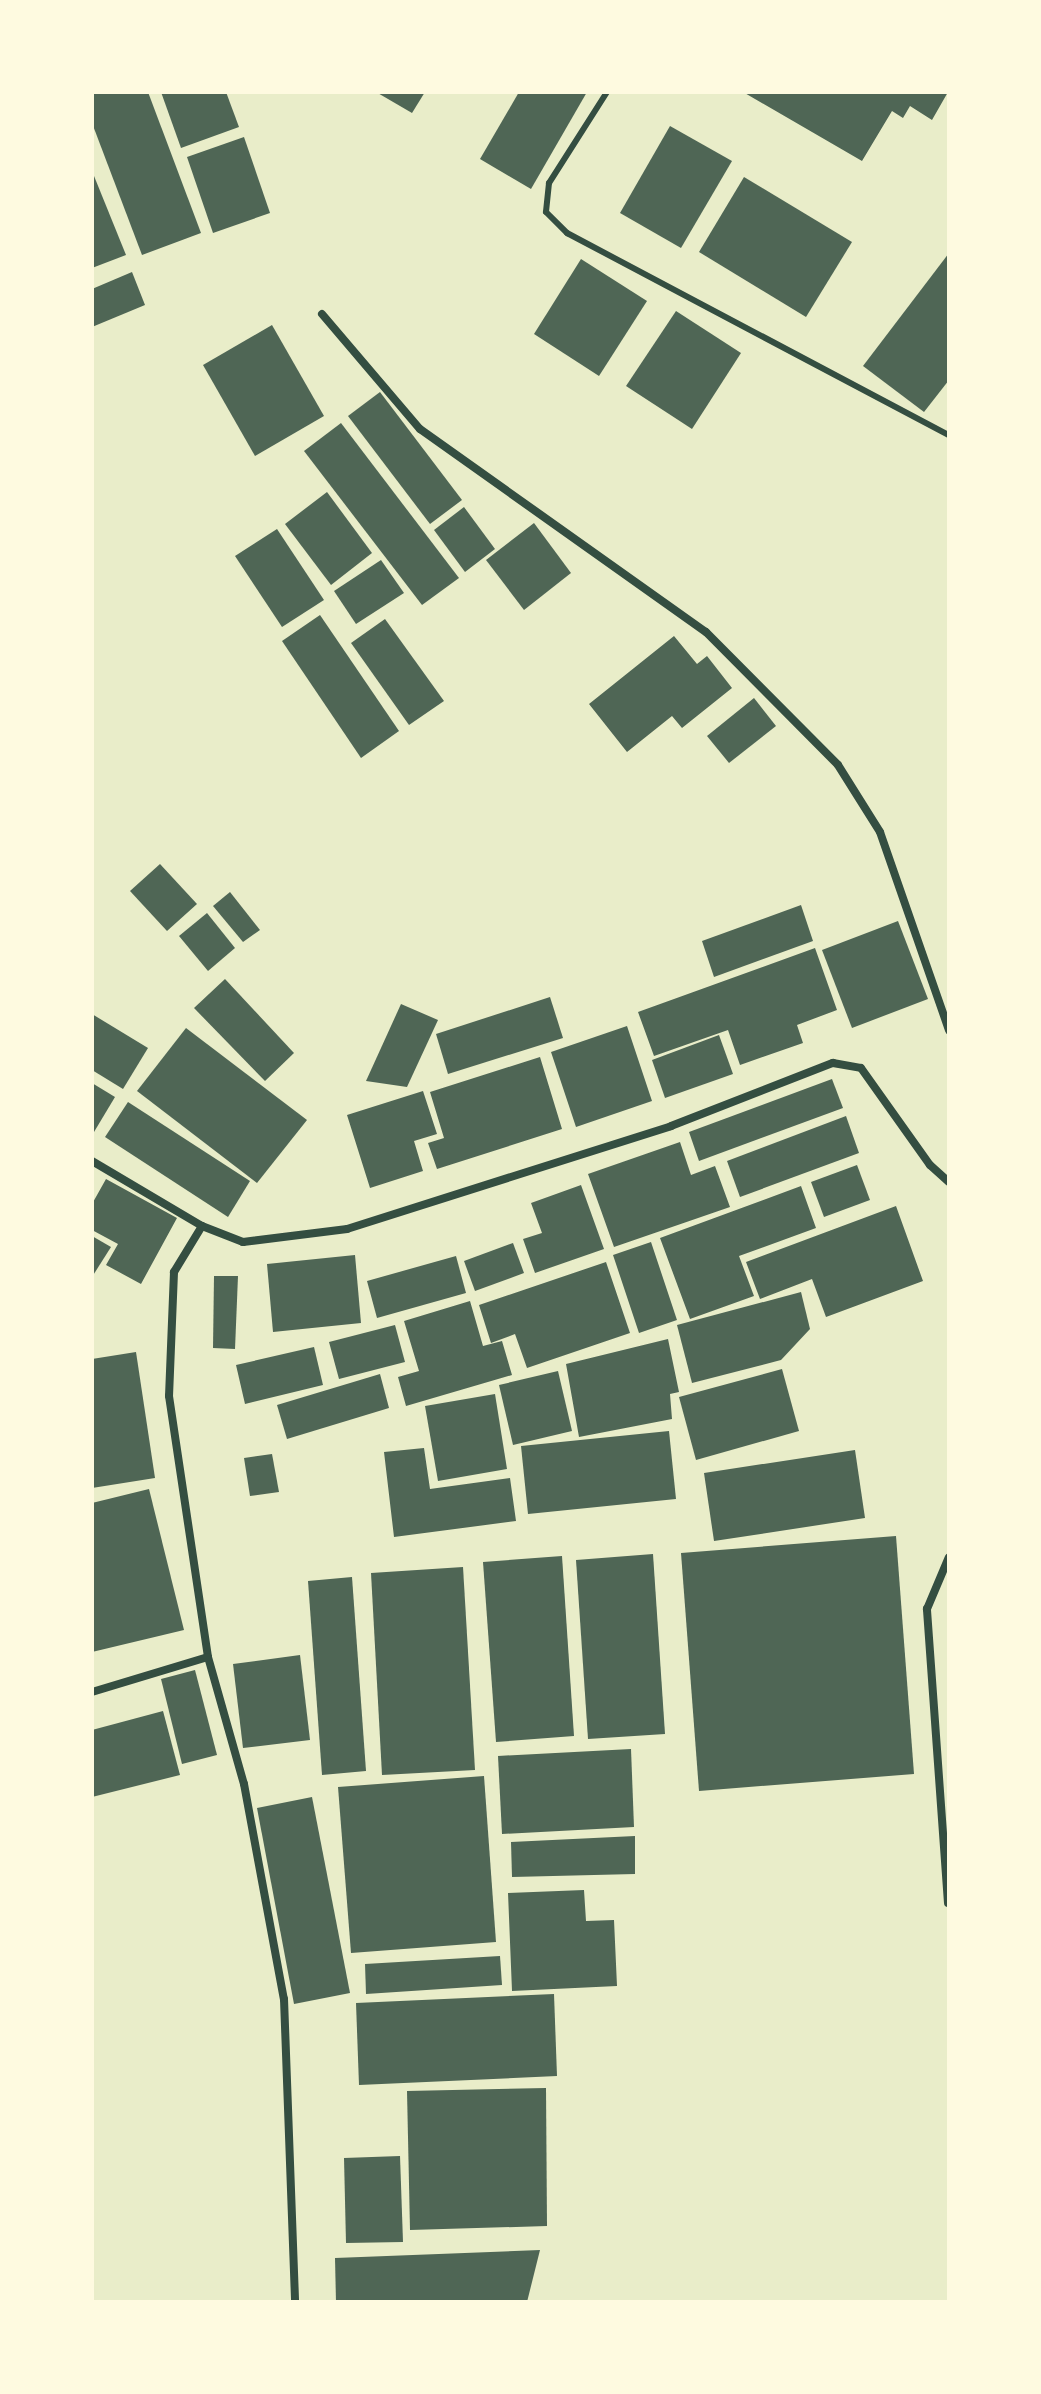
<!DOCTYPE html>
<html>
<head>
<meta charset="utf-8">
<style>
	body { margin:0 }
	#map { position:relative; width:1041px; height:2394px; overflow:hidden; background:#e9edc9; font-family:"PT Sans",sans-serif }
	div>[style] { position:absolute }
	.building>* { inset:0; background:#4f6655 }
	.service>* { height:6px; margin:-3px; padding:0 3px; transform-origin:3px; border-radius:3px; background:#344e41 }
	.minor>* { height:8px; margin:-4px; padding:0 4px; transform-origin:4px; border-radius:4px; background:#344e41 }
	span { translate:-50% -50%; white-space:nowrap; text-align:center; line-height:1.15; -webkit-text-stroke:6px #fefae0; paint-order:stroke }
	.frame { position:absolute; inset:0; border:94px solid #fefae0; pointer-events:none }
</style>
</head>
<body>
<div id="map">
	<div class="building">
		<i style="clip-path:polygon(92px 92px,148px 92px,201px 233px,142px 255px,92px 123px)"></i>
		<i style="clip-path:polygon(161px 92px,226px 92px,239px 127px,181px 148px)"></i>
		<i style="clip-path:polygon(376px 92px,425px 92px,412px 113px)"></i>
		<i style="clip-path:polygon(519px 92px,587px 92px,531px 189px,480px 159px)"></i>
		<i style="clip-path:polygon(743px 92px,948px 92px,932px 120px,910px 106px,903px 118px,892px 111px,862px 161px)"></i>
		<i style="clip-path:polygon(670px 126px,732px 161px,681px 248px,620px 213px)"></i>
		<i style="clip-path:polygon(244px 137px,270px 213px,213px 233px,187px 157px)"></i>
		<i style="clip-path:polygon(92px 171px,126px 255px,92px 268px)"></i>
		<i style="clip-path:polygon(744px 177px,852px 242px,806px 317px,699px 252px)"></i>
		<i style="clip-path:polygon(949px 253px,949px 380px,924px 412px,863px 366px)"></i>
		<i style="clip-path:polygon(581px 259px,647px 301px,599px 376px,534px 334px)"></i>
		<i style="clip-path:polygon(132px 272px,145px 305px,92px 327px,92px 289px)"></i>
		<i style="clip-path:polygon(676px 311px,741px 353px,692px 429px,626px 386px)"></i>
		<i style="clip-path:polygon(272px 325px,324px 416px,255px 456px,203px 365px)"></i>
		<i style="clip-path:polygon(380px 392px,462px 500px,430px 524px,348px 416px)"></i>
		<i style="clip-path:polygon(341px 423px,459px 578px,422px 605px,304px 451px)"></i>
		<i style="clip-path:polygon(327px 492px,372px 553px,331px 585px,285px 524px)"></i>
		<i style="clip-path:polygon(464px 507px,495px 549px,465px 572px,434px 530px)"></i>
		<i style="clip-path:polygon(534px 523px,571px 573px,524px 610px,486px 560px)"></i>
		<i style="clip-path:polygon(277px 529px,324px 600px,282px 627px,235px 556px)"></i>
		<i style="clip-path:polygon(381px 560px,404px 593px,356px 624px,334px 591px)"></i>
		<i style="clip-path:polygon(320px 615px,399px 731px,361px 758px,282px 641px)"></i>
		<i style="clip-path:polygon(385px 619px,444px 701px,409px 725px,351px 643px)"></i>
		<i style="clip-path:polygon(674px 636px,697px 664px,707px 656px,732px 688px,682px 728px,672px 716px,627px 752px,589px 704px)"></i>
		<i style="clip-path:polygon(754px 698px,776px 726px,729px 763px,707px 736px)"></i>
		<i style="clip-path:polygon(160px 864px,197px 904px,167px 931px,130px 891px)"></i>
		<i style="clip-path:polygon(230px 892px,260px 930px,243px 942px,213px 906px)"></i>
		<i style="clip-path:polygon(801px 905px,813px 941px,714px 977px,702px 941px)"></i>
		<i style="clip-path:polygon(207px 913px,235px 948px,208px 971px,179px 936px)"></i>
		<i style="clip-path:polygon(898px 921px,928px 999px,852px 1028px,822px 950px)"></i>
		<i style="clip-path:polygon(815px 948px,837px 1010px,797px 1025px,803px 1043px,740px 1065px,728px 1030px,654px 1056px,638px 1012px)"></i>
		<i style="clip-path:polygon(225px 979px,294px 1053px,265px 1081px,194px 1008px)"></i>
		<i style="clip-path:polygon(550px 997px,563px 1038px,448px 1074px,436px 1034px)"></i>
		<i style="clip-path:polygon(401px 1004px,438px 1020px,407px 1087px,366px 1081px)"></i>
		<i style="clip-path:polygon(92px 1014px,148px 1048px,123px 1089px,92px 1070px)"></i>
		<i style="clip-path:polygon(627px 1026px,652px 1101px,576px 1127px,551px 1052px)"></i>
		<i style="clip-path:polygon(186px 1028px,307px 1120px,257px 1183px,137px 1091px)"></i>
		<i style="clip-path:polygon(719px 1035px,733px 1074px,665px 1098px,652px 1060px)"></i>
		<i style="clip-path:polygon(540px 1057px,562px 1129px,437px 1169px,428px 1143px,444px 1138px,430px 1092px)"></i>
		<i style="clip-path:polygon(832px 1079px,843px 1108px,699px 1161px,689px 1132px)"></i>
		<i style="clip-path:polygon(92px 1083px,115px 1097px,94px 1132px,92px 1130px)"></i>
		<i style="clip-path:polygon(423px 1091px,437px 1134px,414px 1141px,423px 1171px,370px 1188px,347px 1115px)"></i>
		<i style="clip-path:polygon(128px 1102px,250px 1181px,228px 1217px,105px 1137px)"></i>
		<i style="clip-path:polygon(846px 1116px,859px 1153px,740px 1197px,727px 1161px)"></i>
		<i style="clip-path:polygon(680px 1142px,691px 1175px,715px 1166px,730px 1207px,614px 1247px,588px 1174px)"></i>
		<i style="clip-path:polygon(857px 1165px,870px 1200px,824px 1217px,811px 1182px)"></i>
		<i style="clip-path:polygon(106px 1179px,177px 1218px,141px 1284px,106px 1265px,118px 1244px,92px 1230px,92px 1204px)"></i>
		<i style="clip-path:polygon(581px 1185px,604px 1249px,535px 1273px,523px 1239px,542px 1233px,531px 1203px)"></i>
		<i style="clip-path:polygon(801px 1186px,816px 1228px,739px 1256px,754px 1296px,690px 1319px,660px 1238px)"></i>
		<i style="clip-path:polygon(896px 1206px,923px 1281px,826px 1317px,812px 1279px,760px 1299px,746px 1262px)"></i>
		<i style="clip-path:polygon(92px 1236px,111px 1247px,92px 1277px)"></i>
		<i style="clip-path:polygon(651px 1242px,677px 1320px,639px 1333px,613px 1255px)"></i>
		<i style="clip-path:polygon(513px 1243px,524px 1273px,475px 1291px,464px 1261px)"></i>
		<i style="clip-path:polygon(355px 1255px,361px 1323px,273px 1332px,267px 1264px)"></i>
		<i style="clip-path:polygon(456px 1256px,466px 1293px,377px 1318px,367px 1281px)"></i>
		<i style="clip-path:polygon(606px 1262px,630px 1333px,527px 1368px,515px 1334px,491px 1343px,479px 1305px)"></i>
		<i style="clip-path:polygon(214px 1276px,238px 1276px,235px 1349px,213px 1348px)"></i>
		<i style="clip-path:polygon(801px 1292px,810px 1329px,781px 1360px,692px 1383px,677px 1325px)"></i>
		<i style="clip-path:polygon(470px 1301px,483px 1346px,502px 1341px,512px 1375px,406px 1406px,398px 1377px,419px 1371px,404px 1321px)"></i>
		<i style="clip-path:polygon(395px 1325px,405px 1362px,339px 1379px,329px 1342px)"></i>
		<i style="clip-path:polygon(668px 1339px,679px 1392px,670px 1394px,672px 1419px,579px 1437px,566px 1364px)"></i>
		<i style="clip-path:polygon(314px 1347px,323px 1385px,245px 1404px,236px 1365px)"></i>
		<i style="clip-path:polygon(136px 1352px,155px 1478px,92px 1488px,92px 1359px)"></i>
		<i style="clip-path:polygon(782px 1369px,799px 1431px,696px 1460px,679px 1397px)"></i>
		<i style="clip-path:polygon(558px 1371px,572px 1431px,513px 1445px,499px 1385px)"></i>
		<i style="clip-path:polygon(380px 1374px,389px 1408px,287px 1439px,277px 1405px)"></i>
		<i style="clip-path:polygon(495px 1394px,507px 1469px,438px 1481px,425px 1406px)"></i>
		<i style="clip-path:polygon(669px 1431px,676px 1499px,528px 1514px,521px 1446px)"></i>
		<i style="clip-path:polygon(424px 1448px,430px 1489px,510px 1478px,516px 1521px,394px 1537px,384px 1452px)"></i>
		<i style="clip-path:polygon(855px 1450px,865px 1518px,714px 1541px,704px 1473px)"></i>
		<i style="clip-path:polygon(272px 1454px,279px 1492px,250px 1496px,244px 1458px)"></i>
		<i style="clip-path:polygon(149px 1489px,184px 1630px,92px 1652px,92px 1503px)"></i>
		<i style="clip-path:polygon(896px 1536px,914px 1774px,699px 1791px,681px 1553px)"></i>
		<i style="clip-path:polygon(653px 1554px,665px 1734px,588px 1739px,576px 1560px)"></i>
		<i style="clip-path:polygon(562px 1556px,574px 1736px,496px 1742px,483px 1562px)"></i>
		<i style="clip-path:polygon(463px 1567px,475px 1770px,382px 1775px,371px 1573px)"></i>
		<i style="clip-path:polygon(352px 1577px,366px 1771px,322px 1775px,308px 1581px)"></i>
		<i style="clip-path:polygon(300px 1655px,310px 1740px,243px 1748px,233px 1664px)"></i>
		<i style="clip-path:polygon(195px 1670px,217px 1755px,182px 1764px,161px 1679px)"></i>
		<i style="clip-path:polygon(163px 1711px,180px 1775px,92px 1797px,92px 1730px)"></i>
		<i style="clip-path:polygon(631px 1749px,634px 1827px,502px 1834px,498px 1756px)"></i>
		<i style="clip-path:polygon(484px 1776px,496px 1942px,351px 1953px,338px 1787px)"></i>
		<i style="clip-path:polygon(312px 1797px,350px 1993px,294px 2004px,257px 1808px)"></i>
		<i style="clip-path:polygon(635px 1836px,635px 1874px,512px 1877px,511px 1842px)"></i>
		<i style="clip-path:polygon(584px 1890px,586px 1921px,614px 1920px,617px 1986px,512px 1991px,508px 1893px)"></i>
		<i style="clip-path:polygon(500px 1956px,502px 1985px,366px 1994px,365px 1964px)"></i>
		<i style="clip-path:polygon(554px 1994px,557px 2076px,359px 2085px,356px 2003px)"></i>
		<i style="clip-path:polygon(546px 2088px,547px 2226px,410px 2230px,407px 2091px)"></i>
		<i style="clip-path:polygon(400px 2156px,403px 2242px,346px 2243px,344px 2158px)"></i>
		<i style="clip-path:polygon(540px 2250px,527px 2302px,336px 2302px,335px 2258px)"></i>
	</div>
	<div class="service">
		<i style="left:607px;top:92px;width:108px;rotate:122.5deg"></i>
		<i style="left:549px;top:183px;width:29px;rotate:96deg"></i>
		<i style="left:546px;top:212px;width:30px;rotate:45deg"></i>
		<i style="left:567px;top:233px;width:432px;rotate:27.9deg"></i>
	</div>
	<div class="minor">
		<i style="left:322px;top:314px;width:151px;rotate:49.6deg"></i>
		<i style="left:420px;top:429px;width:351px;rotate:35.4deg"></i>
		<i style="left:706px;top:632px;width:187px;rotate:45.2deg"></i>
		<i style="left:838px;top:765px;width:79px;rotate:57.9deg"></i>
		<i style="left:880px;top:832px;width:210px;rotate:70.8deg"></i>
		<i style="left:92px;top:1161px;width:128px;rotate:30.6deg"></i>
		<i style="left:202px;top:1226px;width:54px;rotate:121.3deg"></i>
		<i style="left:174px;top:1272px;width:124px;rotate:92.3deg"></i>
		<i style="left:169px;top:1396px;width:264px;rotate:81.5deg"></i>
		<i style="left:208px;top:1657px;width:132px;rotate:74.2deg"></i>
		<i style="left:244px;top:1784px;width:219px;rotate:79.5deg"></i>
		<i style="left:284px;top:1999px;width:303px;rotate:87.9deg"></i>
		<i style="left:202px;top:1226px;width:44px;rotate:21.3deg"></i>
		<i style="left:243px;top:1242px;width:105px;rotate:-7.1deg"></i>
		<i style="left:347px;top:1229px;width:340px;rotate:-17.6deg"></i>
		<i style="left:671px;top:1126px;width:174px;rotate:-21.3deg"></i>
		<i style="left:833px;top:1063px;width:28px;rotate:10deg"></i>
		<i style="left:861px;top:1068px;width:119px;rotate:54.6deg"></i>
		<i style="left:930px;top:1165px;width:25px;rotate:42deg"></i>
		<i style="left:92px;top:1692px;width:121px;rotate:-16.8deg"></i>
		<i style="left:948px;top:1903px;width:295px;rotate:-94.1deg"></i>
		<i style="left:927px;top:1609px;width:56px;rotate:-67.1deg"></i>
	</div>
	<div class="frame"></div>
</div>
</body>
</html>
